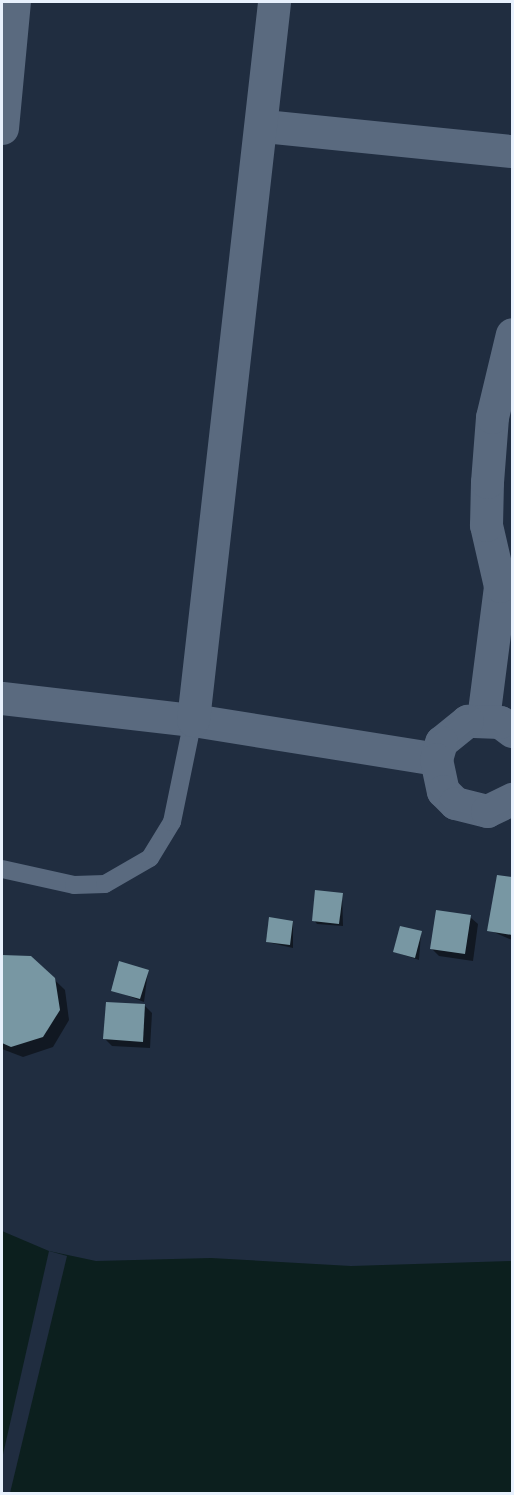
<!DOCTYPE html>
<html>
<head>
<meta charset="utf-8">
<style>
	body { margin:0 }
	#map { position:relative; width:514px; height:1495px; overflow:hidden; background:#202d40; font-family:"Nunito Sans",sans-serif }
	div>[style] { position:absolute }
	.water>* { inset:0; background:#0c1f1e }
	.pier>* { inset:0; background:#202d40 }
	.shadow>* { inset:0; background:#0007 }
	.building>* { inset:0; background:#7897a3 }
	.lane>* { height:18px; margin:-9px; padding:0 9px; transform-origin:9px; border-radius:9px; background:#5a6a7f }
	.street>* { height:33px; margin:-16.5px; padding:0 16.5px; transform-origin:16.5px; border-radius:16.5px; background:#5a6a7f }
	span { translate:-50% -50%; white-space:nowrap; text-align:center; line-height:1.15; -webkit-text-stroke:6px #162335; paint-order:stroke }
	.frame { position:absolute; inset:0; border:3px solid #e8f1fd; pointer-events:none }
</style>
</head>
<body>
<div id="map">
	<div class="water">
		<i style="clip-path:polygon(2px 1231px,49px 1251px,96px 1261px,211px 1258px,351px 1266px,512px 1261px,512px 1493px,2px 1493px)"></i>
	</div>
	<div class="pier">
		<i style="clip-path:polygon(49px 1251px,67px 1256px,10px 1493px,2px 1493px,2px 1459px)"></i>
	</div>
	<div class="shadow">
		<i style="clip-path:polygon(498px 877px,512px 879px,512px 940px,489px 930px)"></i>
		<i style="clip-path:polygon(342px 894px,343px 926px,317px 924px,314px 920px)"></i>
		<i style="clip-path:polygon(470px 917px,478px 924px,473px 961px,439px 956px,431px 948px)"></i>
		<i style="clip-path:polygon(293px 922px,293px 948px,267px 942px)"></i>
		<i style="clip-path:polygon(421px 933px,419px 960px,395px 952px)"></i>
		<i style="clip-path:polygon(2px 957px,31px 957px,65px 990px,69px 1020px,53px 1047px,23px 1057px,2px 1049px)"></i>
		<i style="clip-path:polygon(148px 971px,144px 1002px,113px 990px)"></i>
		<i style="clip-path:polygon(145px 1006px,152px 1013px,150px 1048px,112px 1046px,105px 1039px)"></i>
	</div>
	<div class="building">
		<i style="clip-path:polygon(497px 875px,512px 877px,512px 935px,487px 931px)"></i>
		<i style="clip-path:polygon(315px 890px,343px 893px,339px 924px,312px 921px)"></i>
		<i style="clip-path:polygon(436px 910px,471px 915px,465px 954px,430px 949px)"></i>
		<i style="clip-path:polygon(269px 917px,293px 921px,290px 945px,266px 942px)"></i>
		<i style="clip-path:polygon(400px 926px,422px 931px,415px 958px,393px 952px)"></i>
		<i style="clip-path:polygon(2px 955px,31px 956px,55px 978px,60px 1010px,43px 1037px,11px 1047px,2px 1043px)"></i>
		<i style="clip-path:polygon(119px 961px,149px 970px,140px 999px,111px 991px)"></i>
		<i style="clip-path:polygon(106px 1002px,145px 1004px,143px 1042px,103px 1039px)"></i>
	</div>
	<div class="lane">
		<i style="left:2px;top:869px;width:74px;rotate:12.5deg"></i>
		<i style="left:74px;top:885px;width:31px;rotate:-2deg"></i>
		<i style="left:105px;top:884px;width:52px;rotate:-30deg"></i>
		<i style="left:150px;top:858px;width:42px;rotate:-58.6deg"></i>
		<i style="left:172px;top:822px;width:104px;rotate:-78.4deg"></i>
	</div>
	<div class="street">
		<i style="left:264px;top:126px;width:249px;rotate:5.8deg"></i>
		<i style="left:2px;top:128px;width:127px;rotate:-84.6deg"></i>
		<i style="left:2px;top:698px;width:192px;rotate:6.6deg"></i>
		<i style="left:193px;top:720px;width:246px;rotate:9.1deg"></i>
		<i style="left:483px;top:719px;width:134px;rotate:-82.7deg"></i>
		<i style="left:500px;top:586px;width:63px;rotate:-102.9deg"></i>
		<i style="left:486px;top:525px;width:43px;rotate:-88.7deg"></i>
		<i style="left:487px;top:482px;width:65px;rotate:-85.6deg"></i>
		<i style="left:492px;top:417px;width:85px;rotate:-76.5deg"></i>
		<i style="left:193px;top:720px;width:723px;rotate:-83.56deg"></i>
		<i style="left:512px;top:731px;width:15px;rotate:-143deg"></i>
		<i style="left:500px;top:722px;width:33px;rotate:-178deg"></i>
		<i style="left:467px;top:721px;width:33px;rotate:141deg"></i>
		<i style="left:441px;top:742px;width:18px;rotate:106deg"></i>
		<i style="left:436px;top:759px;width:33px;rotate:78deg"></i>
		<i style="left:443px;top:791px;width:17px;rotate:45deg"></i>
		<i style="left:455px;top:803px;width:33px;rotate:14deg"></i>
		<i style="left:487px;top:811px;width:28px;rotate:-26deg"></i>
	</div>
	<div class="frame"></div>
</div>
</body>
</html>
